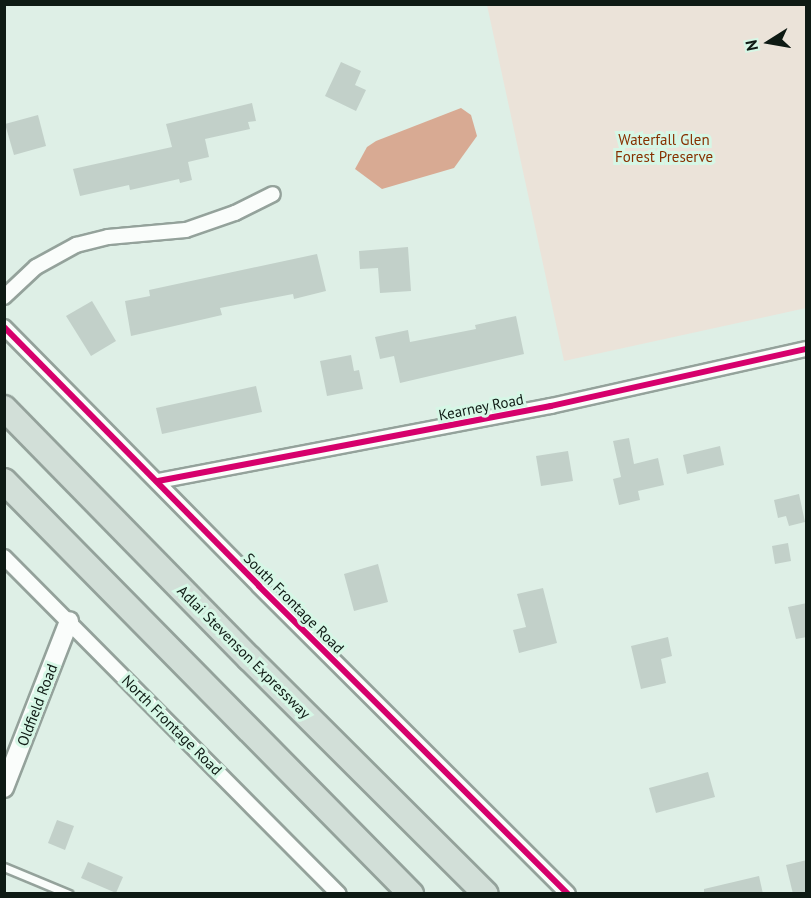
<!DOCTYPE html>
<html>
<head>
<meta charset="utf-8">
<style>
	body { margin:0 }
	#map { position:relative; width:811px; height:898px; overflow:hidden; background:#deefe6; font-family:"PT Sans",sans-serif }
	div>[style] { position:absolute }
	.green>* { inset:0; background:#ebe3d9 }
	.water>* { inset:0; background:#d8aa93 }
	.building>* { inset:0; background:#c2d0c9 }
	.roads { filter:drop-shadow(2px 0 #94a29b) drop-shadow(-2px 0 #94a29b) drop-shadow(0 2px #94a29b) drop-shadow(0 -2px #94a29b) }
	.lane>* { height:7px; margin:-3.5px; padding:0 3.5px; transform-origin:3.5px; border-radius:3.5px; background:#fafdfb }
	.street>* { height:14px; margin:-7px; padding:0 7px; transform-origin:7px; border-radius:7px; background:#fafdfb }
	.secondary>* { height:18px; margin:-9px; padding:0 9px; transform-origin:9px; border-radius:9px; background:#fafdfb }
	.highway>* { height:24px; margin:-12px; padding:0 12px; transform-origin:12px; border-radius:12px; background:#d2dfd8 }
	.cycleway>* { height:6px; margin:-3px; padding:0 3px; transform-origin:3px; border-radius:3px; background:#d6006c }
	span { translate:-50% -50%; white-space:nowrap; text-align:center; line-height:1.15; -webkit-text-stroke:6px #d6f7e6; paint-order:stroke }
	.park-label { font-size:15px; color:#873000 }
	.street-label { font-size:15px; color:#0e1a14 }
	.frame { position:absolute; inset:0; border:6px solid #0e1a14; pointer-events:none }
	.north { position:absolute; left:739px; top:12px; width:60px; height:60px; -webkit-text-stroke:4px #d6f7e6; paint-order:stroke; rotate:259deg; font-size:16px; font-weight:700; line-height:24px; text-align:center; color:#0e1a14 }
	.north::after { content:''; display:block; margin:auto; width:21px; height:27px; background:#0e1a14; clip-path:polygon(50% 0,100% 100%,50% 72%,0 100%) }
</style>
</head>
<body>
<div id="map">
	<div class="green">
		<i style="clip-path:polygon(487px 5px,806px 5px,806px 308px,564px 361px)"></i>
	</div>
	<div class="water">
		<i style="clip-path:polygon(461px 108px,471px 115px,477px 136px,454px 168px,382px 189px,355px 169px,367px 147px,376px 141px)"></i>
	</div>
	<div class="building">
		<i style="clip-path:polygon(341px 62px,361px 71px,355px 85px,366px 90px,356px 111px,325px 96px)"></i>
		<i style="clip-path:polygon(252px 103px,256px 121px,248px 122px,250px 129px,205px 139px,209px 157px,188px 162px,192px 180px,180px 183px,179px 179px,130px 190px,129px 185px,80px 196px,73px 169px,172px 147px,166px 124px)"></i>
		<i style="clip-path:polygon(38px 115px,46px 146px,14px 155px,5px 124px)"></i>
		<i style="clip-path:polygon(408px 247px,411px 291px,380px 293px,378px 268px,360px 269px,359px 251px)"></i>
		<i style="clip-path:polygon(317px 254px,326px 291px,294px 299px,293px 294px,220px 308px,222px 315px,131px 336px,125px 301px,150px 296px,149px 290px)"></i>
		<i style="clip-path:polygon(92px 301px,116px 341px,91px 356px,66px 316px)"></i>
		<i style="clip-path:polygon(516px 316px,524px 354px,400px 383px,394px 356px,380px 359px,375px 337px,408px 330px,410px 342px,476px 329px,475px 325px)"></i>
		<i style="clip-path:polygon(351px 355px,354px 371px,359px 370px,363px 389px,327px 396px,320px 361px)"></i>
		<i style="clip-path:polygon(256px 386px,262px 412px,162px 434px,156px 408px)"></i>
		<i style="clip-path:polygon(629px 438px,634px 464px,658px 458px,664px 485px,638px 491px,640px 500px,619px 505px,613px 479px,621px 477px,613px 441px)"></i>
		<i style="clip-path:polygon(720px 446px,724px 465px,687px 474px,683px 455px)"></i>
		<i style="clip-path:polygon(568px 451px,573px 481px,541px 486px,536px 456px)"></i>
		<i style="clip-path:polygon(799px 494px,805px 522px,789px 526px,786px 516px,778px 518px,774px 500px)"></i>
		<i style="clip-path:polygon(788px 543px,791px 561px,775px 564px,772px 546px)"></i>
		<i style="clip-path:polygon(378px 564px,388px 602px,354px 611px,344px 574px)"></i>
		<i style="clip-path:polygon(543px 588px,557px 643px,519px 653px,513px 630px,526px 627px,517px 594px)"></i>
		<i style="clip-path:polygon(807px 603px,807px 637px,796px 639px,788px 607px)"></i>
		<i style="clip-path:polygon(668px 637px,672px 656px,661px 659px,666px 683px,641px 689px,631px 646px)"></i>
		<i style="clip-path:polygon(708px 772px,715px 797px,656px 813px,649px 788px)"></i>
		<i style="clip-path:polygon(57px 820px,74px 826px,65px 850px,48px 843px)"></i>
		<i style="clip-path:polygon(807px 860px,807px 894px,793px 894px,786px 865px)"></i>
		<i style="clip-path:polygon(88px 862px,123px 877px,116px 893px,81px 878px)"></i>
		<i style="clip-path:polygon(759px 876px,763px 894px,704px 894px,704px 889px)"></i>
	</div>
	<div class="roads">
		<div class="lane">
			<i style="left:4px;top:867px;width:70px;rotate:22.6deg"></i>
		</div>
		<div class="street">
			<i style="left:4px;top:297px;width:44px;rotate:-43.2deg"></i>
			<i style="left:36px;top:267px;width:46px;rotate:-28.8deg"></i>
			<i style="left:76px;top:245px;width:33px;rotate:-14deg"></i>
			<i style="left:108px;top:237px;width:78px;rotate:-5.1deg"></i>
			<i style="left:186px;top:230px;width:52px;rotate:-19.1deg"></i>
			<i style="left:235px;top:213px;width:42px;rotate:-26.6deg"></i>
			<i style="left:4px;top:327px;width:363px;rotate:45.4deg"></i>
			<i style="left:259px;top:586px;width:436px;rotate:44.9deg"></i>
			<i style="left:158px;top:481px;width:400px;rotate:-10.8deg"></i>
			<i style="left:551px;top:406px;width:261px;rotate:-12.6deg"></i>
			<i style="left:4px;top:557px;width:475px;rotate:45.2deg"></i>
		</div>
		<div class="secondary">
			<i style="left:4px;top:788px;width:179px;rotate:-68.7deg"></i>
		</div>
		<div class="highway">
			<i style="left:4px;top:408px;width:350px;rotate:45.6deg"></i>
			<i style="left:249px;top:658px;width:334px;rotate:44.9deg"></i>
			<i style="left:4px;top:481px;width:580px;rotate:45.42deg"></i>
		</div>
	</div>
	<div class="cycleway">
		<i style="left:4px;top:327px;width:363px;rotate:45.4deg"></i>
		<i style="left:259px;top:586px;width:436px;rotate:44.9deg"></i>
		<i style="left:158px;top:481px;width:400px;rotate:-10.8deg"></i>
		<i style="left:551px;top:406px;width:261px;rotate:-12.6deg"></i>
	</div>
	<div class="park-label">
		<span style="left:664px;top:148px">Waterfall Glen<br>Forest Preserve</span>
	</div>
	<div class="street-label">
		<span style="left:481px;top:407px;rotate:-11deg">Kearney Road</span>
		<span style="left:294px;top:603px;rotate:45deg">South Frontage Road</span>
		<span style="left:244px;top:652px;rotate:45deg">Adlai Stevenson Expressway</span>
		<span style="left:37px;top:705px;rotate:-69deg">Oldfield Road</span>
		<span style="left:172px;top:725px;rotate:45deg">North Frontage Road</span>
	</div>
	<div class="frame"></div>
	<div class="north">N</div>
</div>
</body>
</html>
